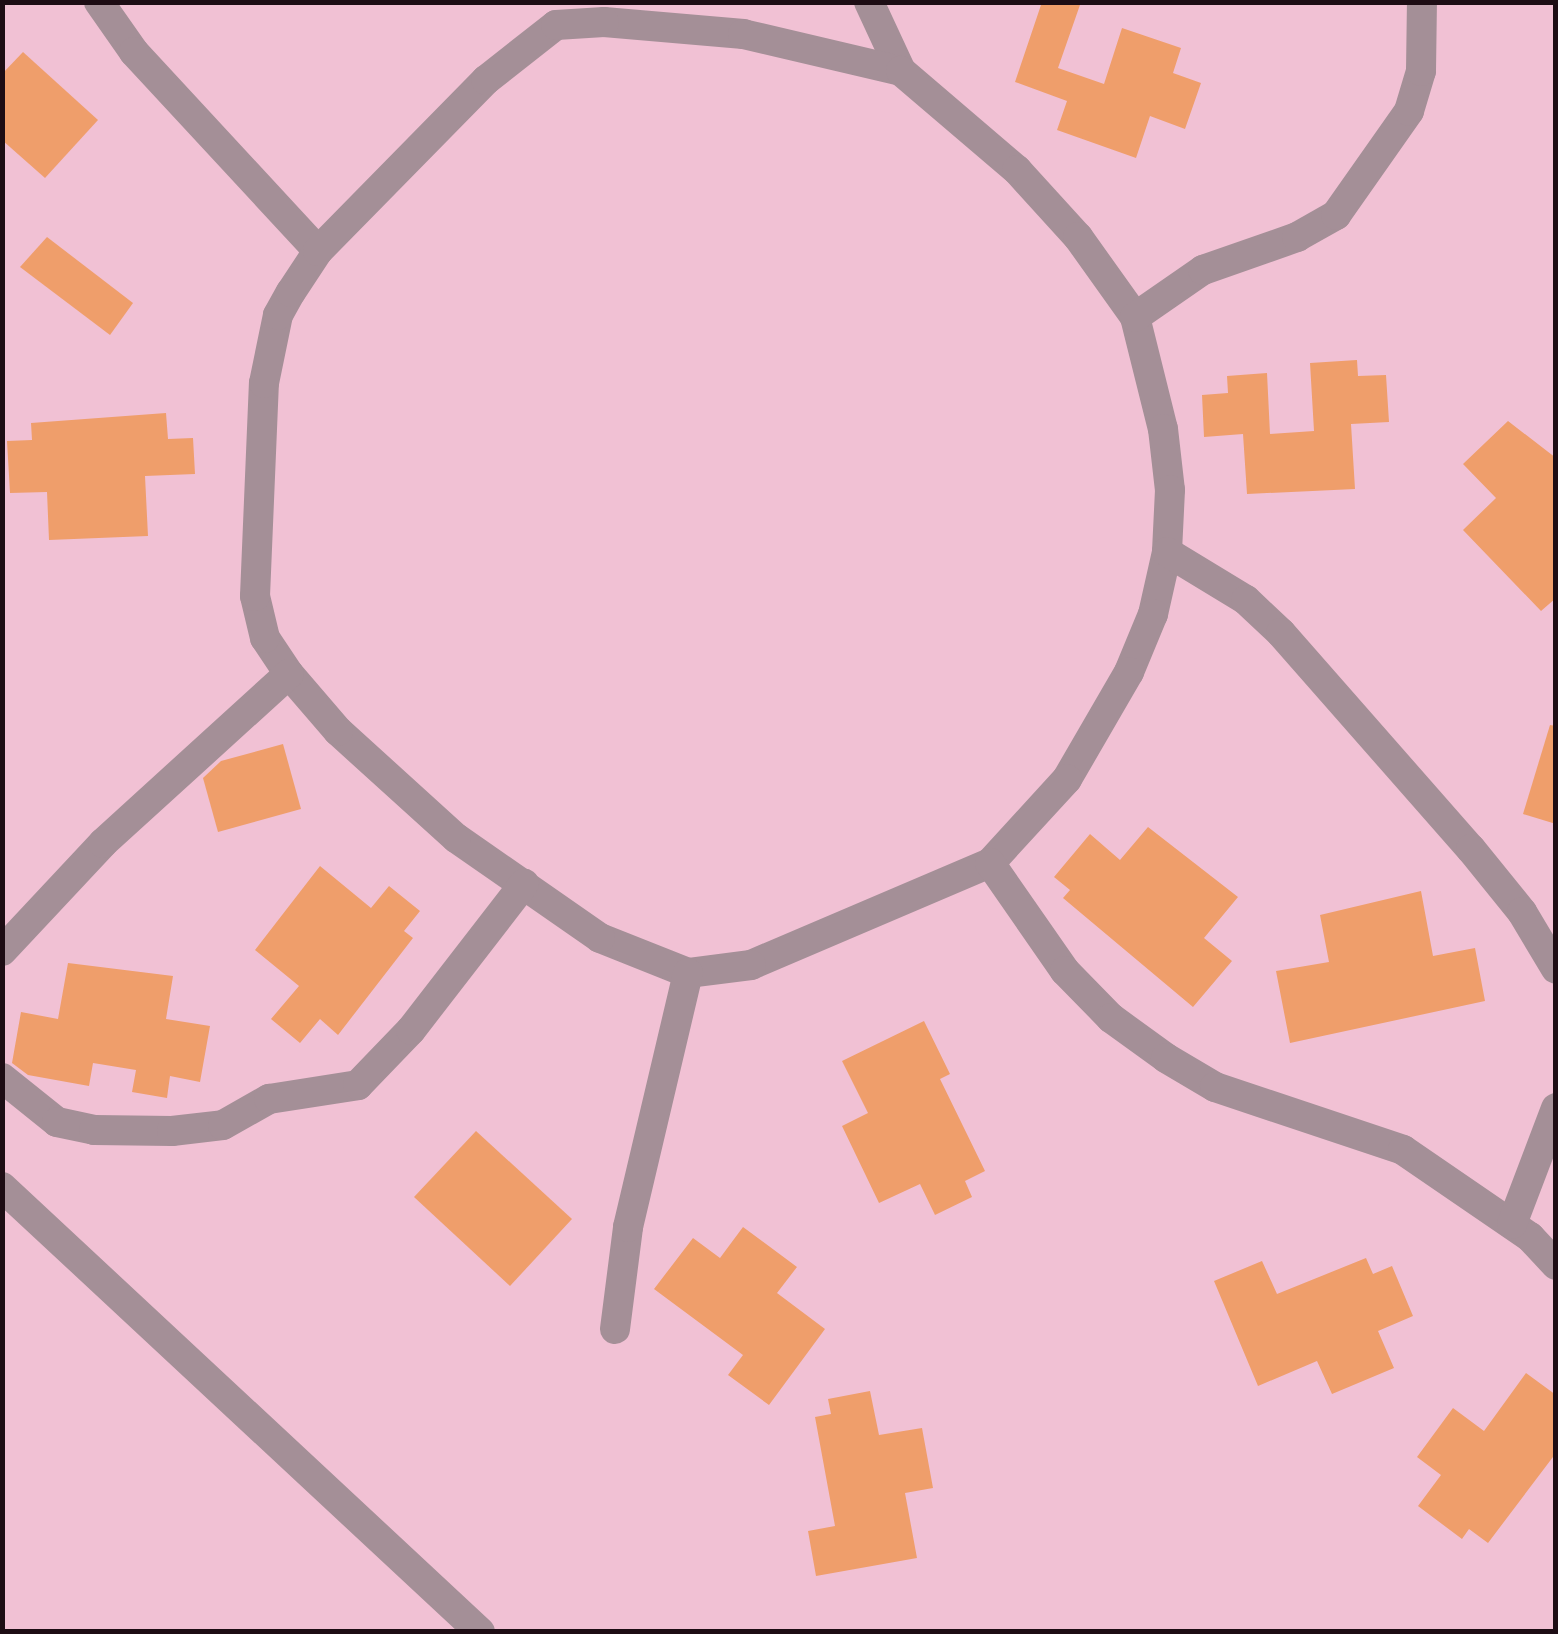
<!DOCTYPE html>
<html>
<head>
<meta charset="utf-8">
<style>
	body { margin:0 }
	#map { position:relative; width:1558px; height:1634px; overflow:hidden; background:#f1c1d4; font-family:Poppins,sans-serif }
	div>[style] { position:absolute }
	.building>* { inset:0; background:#ef9e6b }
	.minor>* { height:30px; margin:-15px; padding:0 15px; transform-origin:15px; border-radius:15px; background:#a48f97 }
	span { translate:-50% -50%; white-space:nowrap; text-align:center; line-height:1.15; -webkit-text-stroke:8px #f1c1d4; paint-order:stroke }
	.frame { position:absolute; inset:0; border:5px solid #1d0d14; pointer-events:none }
</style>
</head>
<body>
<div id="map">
	<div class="building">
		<i style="clip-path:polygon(1042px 2px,1081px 2px,1058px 68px,1104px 84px,1122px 28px,1181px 48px,1173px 73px,1201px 83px,1185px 129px,1150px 116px,1136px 158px,1057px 130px,1067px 101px,1015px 82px)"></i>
		<i style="clip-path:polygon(23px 52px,98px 120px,45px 178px,2px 140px,2px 74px)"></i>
		<i style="clip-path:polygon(47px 237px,133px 303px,110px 335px,20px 267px)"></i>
		<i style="clip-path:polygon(1357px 360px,1358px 376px,1386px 375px,1389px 422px,1351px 424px,1355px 489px,1247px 494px,1243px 434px,1204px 437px,1202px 395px,1228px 393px,1227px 376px,1267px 373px,1270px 434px,1314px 431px,1310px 363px)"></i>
		<i style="clip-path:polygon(166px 413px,168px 439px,193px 438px,195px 474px,145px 476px,148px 536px,49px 540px,47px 492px,10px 493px,7px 441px,32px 440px,31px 423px)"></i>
		<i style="clip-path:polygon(1508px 421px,1556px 458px,1556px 598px,1541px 611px,1463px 530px,1496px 498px,1463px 464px)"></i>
		<i style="clip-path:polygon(1550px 725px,1556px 726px,1556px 824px,1523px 814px)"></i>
		<i style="clip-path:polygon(283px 744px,301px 809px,218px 832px,203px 778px,221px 761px)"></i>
		<i style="clip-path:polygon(1148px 827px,1238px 897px,1204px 938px,1232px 961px,1193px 1007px,1063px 898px,1070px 890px,1054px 877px,1090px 834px,1120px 860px)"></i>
		<i style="clip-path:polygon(320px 866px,371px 908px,389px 886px,420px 911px,404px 931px,413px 938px,338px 1035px,320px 1019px,300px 1043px,271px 1019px,299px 986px,255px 950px)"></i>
		<i style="clip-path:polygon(1421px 891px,1433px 956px,1475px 948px,1485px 1001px,1290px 1043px,1276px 971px,1329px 962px,1320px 915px)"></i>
		<i style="clip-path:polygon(68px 963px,173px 976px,166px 1019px,210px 1026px,200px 1082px,170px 1076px,167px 1098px,132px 1092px,136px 1070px,93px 1063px,89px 1086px,28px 1075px,12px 1063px,21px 1012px,58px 1019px)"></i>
		<i style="clip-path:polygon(924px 1021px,950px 1074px,940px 1079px,985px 1171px,965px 1181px,972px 1197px,935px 1215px,920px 1184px,879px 1203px,842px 1126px,868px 1113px,842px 1061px)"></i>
		<i style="clip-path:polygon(476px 1131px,572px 1219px,510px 1286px,414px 1197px)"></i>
		<i style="clip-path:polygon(743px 1227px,797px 1267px,777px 1293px,825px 1329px,769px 1405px,728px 1375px,743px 1355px,654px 1289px,693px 1238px,720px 1258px)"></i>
		<i style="clip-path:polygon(1366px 1258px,1373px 1274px,1392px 1266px,1413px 1316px,1378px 1331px,1394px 1368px,1332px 1394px,1317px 1361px,1258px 1386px,1214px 1281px,1262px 1261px,1277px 1294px)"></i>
		<i style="clip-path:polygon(1526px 1373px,1556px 1395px,1556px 1453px,1488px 1543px,1469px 1529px,1462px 1539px,1418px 1506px,1441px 1475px,1417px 1457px,1453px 1408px,1484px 1431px)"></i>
		<i style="clip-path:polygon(870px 1391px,879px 1435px,922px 1428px,933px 1488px,905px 1493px,917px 1558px,816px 1576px,808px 1531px,835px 1526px,815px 1417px,831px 1414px,828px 1399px)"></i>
	</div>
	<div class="minor">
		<i style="left:99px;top:2px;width:61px;rotate:55deg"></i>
		<i style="left:134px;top:52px;width:271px;rotate:47.2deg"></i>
		<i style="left:869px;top:2px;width:76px;rotate:65.1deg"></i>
		<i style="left:604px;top:22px;width:140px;rotate:4.9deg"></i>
		<i style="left:743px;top:34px;width:162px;rotate:13.2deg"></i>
		<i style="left:901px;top:71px;width:153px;rotate:40.5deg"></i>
		<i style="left:1017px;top:170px;width:91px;rotate:47.7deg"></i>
		<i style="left:1078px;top:237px;width:98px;rotate:54.5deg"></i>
		<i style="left:1135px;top:317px;width:115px;rotate:76deg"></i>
		<i style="left:1163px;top:429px;width:61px;rotate:83.5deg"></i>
		<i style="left:1170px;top:490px;width:62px;rotate:92.8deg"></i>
		<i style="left:1167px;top:552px;width:64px;rotate:102.7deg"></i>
		<i style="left:1153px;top:614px;width:63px;rotate:112.5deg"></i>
		<i style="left:1129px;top:672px;width:124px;rotate:120.1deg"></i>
		<i style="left:1067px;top:779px;width:114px;rotate:132.5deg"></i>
		<i style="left:990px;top:863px;width:260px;rotate:156.9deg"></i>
		<i style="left:751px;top:965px;width:64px;rotate:172.8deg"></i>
		<i style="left:688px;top:973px;width:95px;rotate:-158.3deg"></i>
		<i style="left:600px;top:938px;width:175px;rotate:-145.2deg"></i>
		<i style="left:456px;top:838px;width:159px;rotate:-137.8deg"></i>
		<i style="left:338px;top:731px;width:75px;rotate:-130.7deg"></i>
		<i style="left:289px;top:674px;width:43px;rotate:-123.7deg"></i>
		<i style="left:265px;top:638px;width:43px;rotate:-103.4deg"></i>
		<i style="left:255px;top:596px;width:213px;rotate:-87.6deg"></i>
		<i style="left:264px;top:383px;width:69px;rotate:-78.4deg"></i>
		<i style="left:278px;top:315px;width:26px;rotate:-61deg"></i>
		<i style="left:291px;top:292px;width:49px;rotate:-56.6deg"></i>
		<i style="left:318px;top:251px;width:240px;rotate:-45.5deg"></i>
		<i style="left:486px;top:80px;width:89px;rotate:-38.2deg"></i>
		<i style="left:556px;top:25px;width:48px;rotate:-3.6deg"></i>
		<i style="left:1135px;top:317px;width:83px;rotate:-34.7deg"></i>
		<i style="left:1203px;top:270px;width:100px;rotate:-19.3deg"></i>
		<i style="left:1297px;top:237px;width:45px;rotate:-29.4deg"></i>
		<i style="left:1336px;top:215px;width:127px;rotate:-54.9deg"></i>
		<i style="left:1409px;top:111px;width:42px;rotate:-73.3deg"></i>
		<i style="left:1421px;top:71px;width:69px;rotate:-89.2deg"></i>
		<i style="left:1167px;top:552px;width:92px;rotate:31.3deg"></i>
		<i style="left:1246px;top:600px;width:48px;rotate:43.3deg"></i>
		<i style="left:1281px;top:633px;width:288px;rotate:48.7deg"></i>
		<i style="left:1471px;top:849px;width:81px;rotate:51deg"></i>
		<i style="left:1522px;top:912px;width:66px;rotate:59.2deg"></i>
		<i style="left:990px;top:863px;width:131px;rotate:55.2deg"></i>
		<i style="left:1065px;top:971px;width:66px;rotate:45.6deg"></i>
		<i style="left:1111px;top:1018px;width:68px;rotate:36deg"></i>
		<i style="left:1166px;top:1058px;width:57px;rotate:30.6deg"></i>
		<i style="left:1215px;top:1087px;width:198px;rotate:18.5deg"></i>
		<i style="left:1403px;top:1150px;width:154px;rotate:34.4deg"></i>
		<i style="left:1530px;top:1237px;width:38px;rotate:47deg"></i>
		<i style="left:2px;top:951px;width:148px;rotate:-46.9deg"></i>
		<i style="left:103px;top:843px;width:251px;rotate:-42.3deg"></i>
		<i style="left:2px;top:1078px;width:70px;rotate:38.7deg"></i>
		<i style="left:57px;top:1122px;width:38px;rotate:12deg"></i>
		<i style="left:94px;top:1130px;width:78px;rotate:0.7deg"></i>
		<i style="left:172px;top:1131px;width:51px;rotate:-6.7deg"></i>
		<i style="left:223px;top:1125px;width:53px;rotate:-29.5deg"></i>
		<i style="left:269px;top:1099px;width:90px;rotate:-8.9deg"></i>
		<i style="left:358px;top:1085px;width:76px;rotate:-46.1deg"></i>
		<i style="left:411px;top:1030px;width:185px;rotate:-52.3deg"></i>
		<i style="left:2px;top:1187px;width:653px;rotate:42.95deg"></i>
		<i style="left:1512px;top:1224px;width:124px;rotate:-69.2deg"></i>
		<i style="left:615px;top:1329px;width:103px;rotate:-82.7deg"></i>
		<i style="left:628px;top:1227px;width:261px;rotate:-76.7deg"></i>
	</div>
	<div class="frame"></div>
</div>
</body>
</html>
